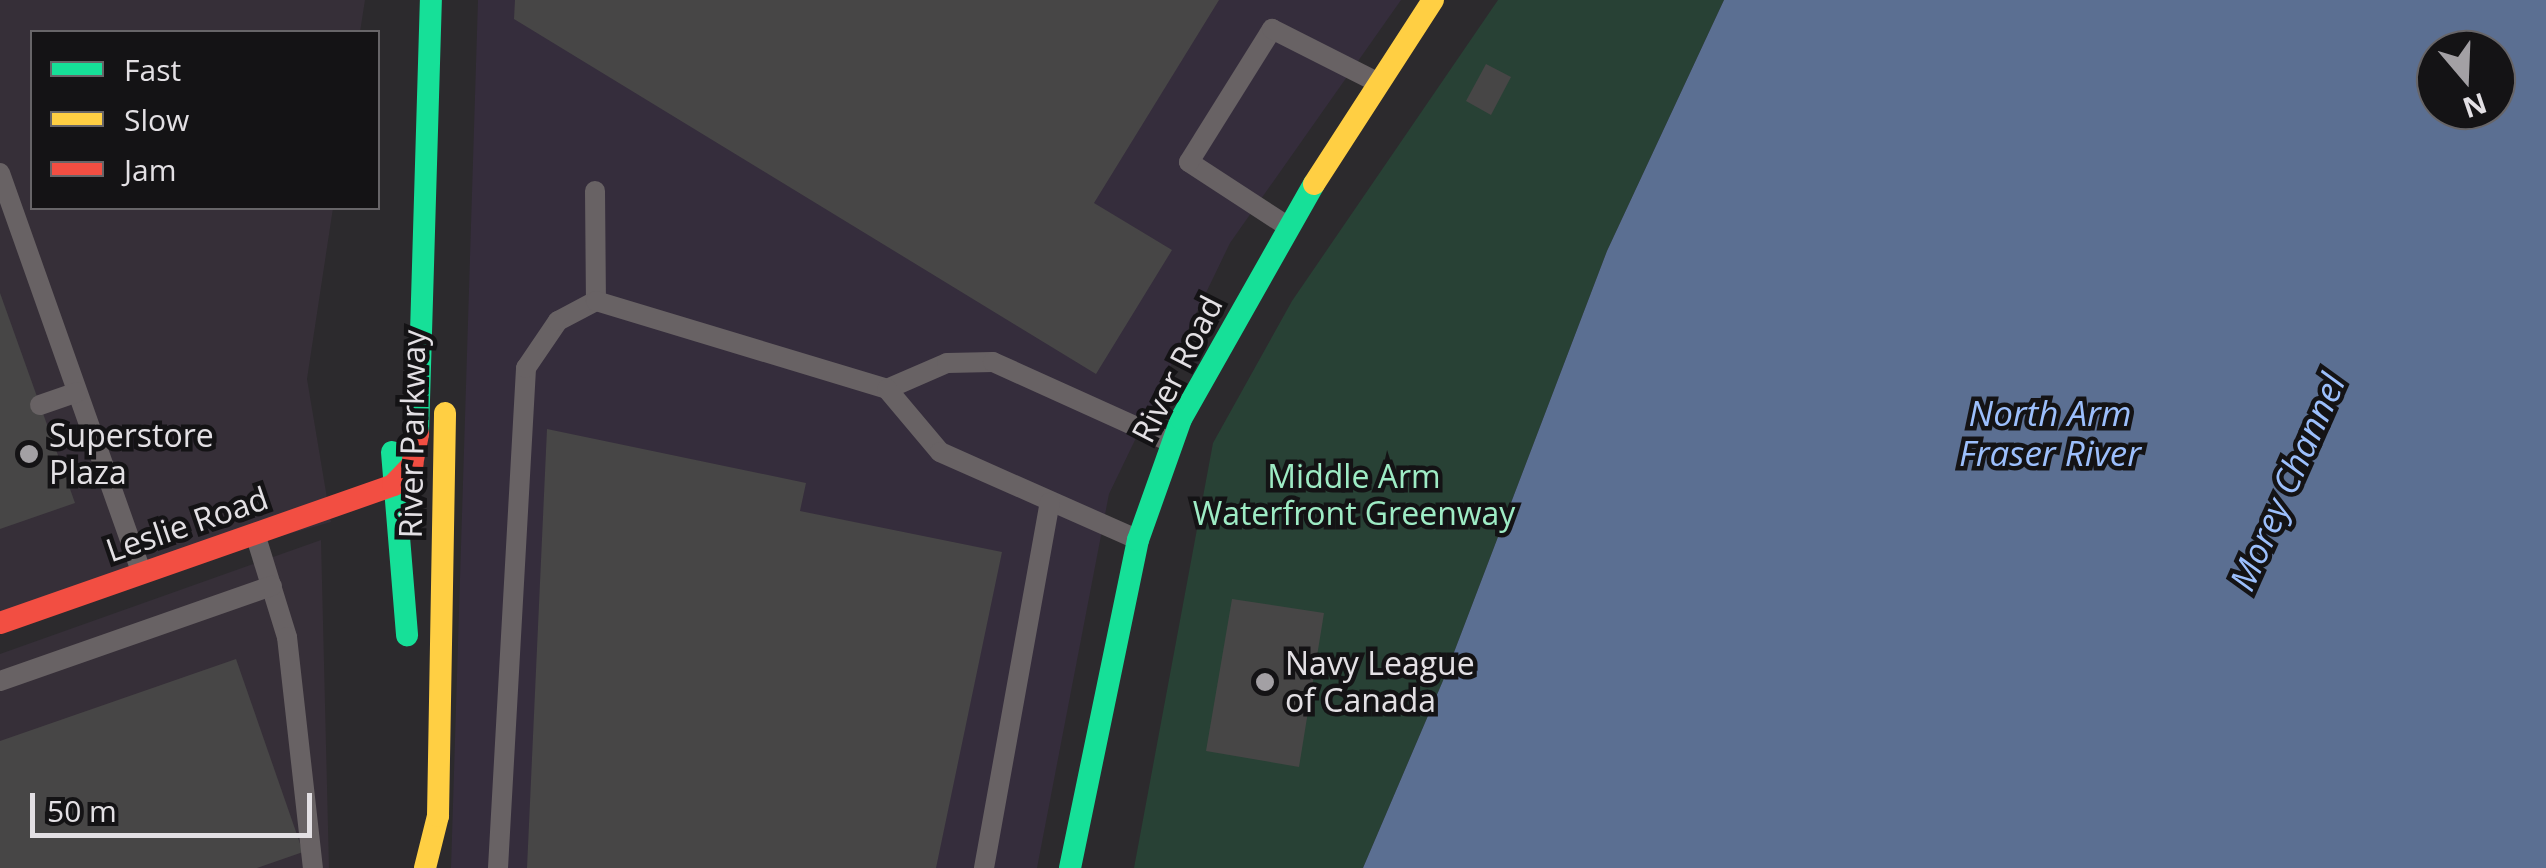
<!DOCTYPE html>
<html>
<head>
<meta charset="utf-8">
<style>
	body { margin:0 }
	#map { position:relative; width:2546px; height:868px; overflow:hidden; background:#2c2a2d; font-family:"Open Sans",sans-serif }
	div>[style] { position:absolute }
	.built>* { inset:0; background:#362f38 }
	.industrial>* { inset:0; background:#352d3c }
	.green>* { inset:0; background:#284135 }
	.water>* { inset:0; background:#5b6f92 }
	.building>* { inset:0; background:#474646 }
	.lane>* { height:20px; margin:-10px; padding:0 10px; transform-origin:10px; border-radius:10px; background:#686264 }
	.fast>* { height:22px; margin:-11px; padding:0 11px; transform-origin:11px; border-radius:11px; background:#16e098 }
	.slow>* { height:22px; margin:-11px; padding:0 11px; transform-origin:11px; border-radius:11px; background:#ffcf43 }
	.jam>* { height:22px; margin:-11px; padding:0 11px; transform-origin:11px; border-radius:11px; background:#f24e42 }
	.dots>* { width:28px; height:28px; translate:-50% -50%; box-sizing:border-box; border:5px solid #141315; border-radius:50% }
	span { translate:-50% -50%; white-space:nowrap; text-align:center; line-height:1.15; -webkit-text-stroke:9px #141315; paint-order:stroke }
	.street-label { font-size:32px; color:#e3e0e4 }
	.poi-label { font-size:32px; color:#e3e0e4 }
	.left { translate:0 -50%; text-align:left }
	.park-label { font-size:32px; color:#9eecc5 }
	.water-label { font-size:35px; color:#9cbffc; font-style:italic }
	.legend { position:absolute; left:30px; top:30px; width:350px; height:180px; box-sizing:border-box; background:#141315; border:2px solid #676568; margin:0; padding:12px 18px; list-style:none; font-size:30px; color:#e3e0e4 }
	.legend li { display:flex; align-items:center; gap:20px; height:50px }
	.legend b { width:50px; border:2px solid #676568 }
	.north { position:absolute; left:2416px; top:30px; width:100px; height:100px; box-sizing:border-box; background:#141315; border:2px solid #676568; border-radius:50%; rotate:161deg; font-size:28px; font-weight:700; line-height:40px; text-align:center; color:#e3e0e4 }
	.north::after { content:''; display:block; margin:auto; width:35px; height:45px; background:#a3a0a4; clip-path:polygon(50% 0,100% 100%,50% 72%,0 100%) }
	.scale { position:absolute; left:30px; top:793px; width:282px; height:45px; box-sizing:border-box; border:5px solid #e3e0e4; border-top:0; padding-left:12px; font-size:30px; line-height:35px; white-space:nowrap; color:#e3e0e4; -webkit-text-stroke:8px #141315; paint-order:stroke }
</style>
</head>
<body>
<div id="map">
	<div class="built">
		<i style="clip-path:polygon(0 0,365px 0,360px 32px,32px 32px,32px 208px,333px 208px,307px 379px,331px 522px,0 615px)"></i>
		<i style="clip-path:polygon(321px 540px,329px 868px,0 868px,0 654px)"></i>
	</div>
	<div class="industrial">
		<i style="clip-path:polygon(478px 0,1401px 0,1230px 243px,1109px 494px,1037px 868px,451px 868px)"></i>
	</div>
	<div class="green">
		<i style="clip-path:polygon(1498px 0,1724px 0,1607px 251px,1445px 676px,1363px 868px,1134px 868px,1213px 443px,1292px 301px)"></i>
	</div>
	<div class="water">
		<i style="clip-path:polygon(evenodd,1724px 0,2546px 0,2546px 868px,1363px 868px,1445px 676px,1607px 251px,1724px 0,2436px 50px,2496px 50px,2496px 110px,2436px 110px,2436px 50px)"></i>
	</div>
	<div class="building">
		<i style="clip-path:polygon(515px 0,1219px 0,1094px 203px,1172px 250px,1096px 374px,514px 19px)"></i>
		<i style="clip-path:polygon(1486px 64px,1511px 77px,1491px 115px,1466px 101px)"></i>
		<i style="clip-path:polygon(0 293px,75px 503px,0 529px)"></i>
		<i style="clip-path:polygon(547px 429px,806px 483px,800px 511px,1002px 552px,936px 868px,527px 868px)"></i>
		<i style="clip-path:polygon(1232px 599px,1324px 613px,1299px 767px,1206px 751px)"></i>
		<i style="clip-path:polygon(236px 659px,303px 852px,257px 868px,0 868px,0 741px)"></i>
	</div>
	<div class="lane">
		<i style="left:0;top:173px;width:423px;rotate:70.5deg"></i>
		<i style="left:595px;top:191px;width:110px;rotate:89.5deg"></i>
		<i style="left:1287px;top:226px;width:117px;rotate:-146.9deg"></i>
		<i style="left:1189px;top:162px;width:157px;rotate:-58deg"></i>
		<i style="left:1272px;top:29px;width:118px;rotate:26.8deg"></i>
		<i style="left:887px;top:389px;width:65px;rotate:-23.4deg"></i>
		<i style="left:947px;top:363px;width:46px;rotate:-1.2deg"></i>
		<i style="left:993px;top:362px;width:194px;rotate:24.3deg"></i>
		<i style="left:40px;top:405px;width:39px;rotate:-19deg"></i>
		<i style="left:256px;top:537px;width:105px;rotate:72.8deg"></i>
		<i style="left:287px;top:637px;width:232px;rotate:83.6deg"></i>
		<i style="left:0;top:681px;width:288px;rotate:-19.3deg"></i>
		<i style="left:498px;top:868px;width:501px;rotate:-86.79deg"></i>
		<i style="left:526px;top:368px;width:57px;rotate:-55.8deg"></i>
		<i style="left:558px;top:321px;width:43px;rotate:-27.8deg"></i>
		<i style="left:596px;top:301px;width:304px;rotate:16.8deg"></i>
		<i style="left:887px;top:389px;width:82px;rotate:49.9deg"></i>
		<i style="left:940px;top:452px;width:214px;rotate:23.9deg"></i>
		<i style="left:984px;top:868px;width:371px;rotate:-79.8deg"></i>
	</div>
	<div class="fast">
		<i style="left:418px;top:434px;width:434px;rotate:-88.3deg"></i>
		<i style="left:392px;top:452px;width:184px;rotate:85.3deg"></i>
		<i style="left:1070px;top:868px;width:335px;rotate:-78.3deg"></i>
		<i style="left:1138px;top:540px;width:128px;rotate:-70.4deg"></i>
		<i style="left:1181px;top:419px;width:270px;rotate:-60.5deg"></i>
	</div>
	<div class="slow">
		<i style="left:1314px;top:184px;width:219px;rotate:-57.1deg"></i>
		<i style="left:425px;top:868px;width:54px;rotate:-76deg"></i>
		<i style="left:438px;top:816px;width:403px;rotate:-89deg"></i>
	</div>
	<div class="jam">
		<i style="left:0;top:623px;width:417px;rotate:-19.3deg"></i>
		<i style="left:393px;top:485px;width:28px;rotate:-46deg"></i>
		<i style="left:412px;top:465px;width:32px;rotate:-79deg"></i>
	</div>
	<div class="dots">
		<i style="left:29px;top:454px;background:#a3a0a4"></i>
		<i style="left:1265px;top:682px;background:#a3a0a4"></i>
	</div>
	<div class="street-label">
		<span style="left:1177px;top:369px;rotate:-63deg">River Road</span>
		<span style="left:412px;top:434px;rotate:-89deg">River Parkway</span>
		<span style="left:187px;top:524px;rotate:-19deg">Leslie Road</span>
	</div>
	<div class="poi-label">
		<span class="left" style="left:49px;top:454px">Superstore<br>Plaza</span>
		<span class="left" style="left:1285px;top:682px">Navy League<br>of Canada</span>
	</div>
	<div class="park-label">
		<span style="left:1354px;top:495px">Middle Arm<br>Waterfront Greenway</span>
	</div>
	<div class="water-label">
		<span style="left:2050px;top:433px">North Arm<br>Fraser River</span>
		<span style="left:2287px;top:482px;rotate:-66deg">Morey Channel</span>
	</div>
	<ul class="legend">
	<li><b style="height:12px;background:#16e098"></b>Fast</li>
	<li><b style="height:12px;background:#ffcf43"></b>Slow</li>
	<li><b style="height:12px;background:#f24e42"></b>Jam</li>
	</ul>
	<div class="north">N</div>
	<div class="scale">50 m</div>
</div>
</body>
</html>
